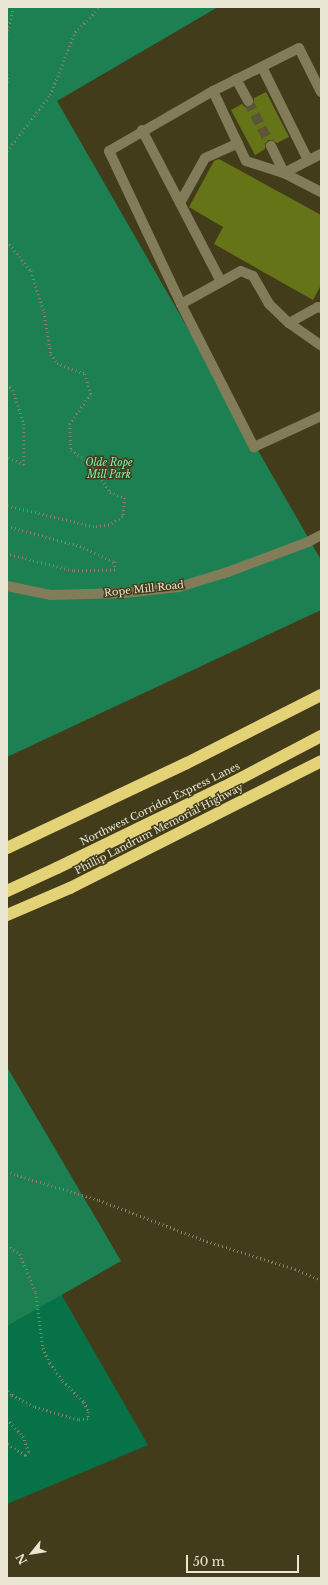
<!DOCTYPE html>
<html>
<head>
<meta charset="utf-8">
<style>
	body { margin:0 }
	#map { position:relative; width:328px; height:1585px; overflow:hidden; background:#433c1b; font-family:"Libre Baskerville",serif }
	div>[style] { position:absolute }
	.green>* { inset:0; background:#077147 }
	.forest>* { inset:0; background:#1c8053 }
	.building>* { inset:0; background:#657417 }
	.minor-tunnel>* { height:10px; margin-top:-5px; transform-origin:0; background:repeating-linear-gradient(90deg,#5c5637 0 10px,transparent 0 15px) }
	.path>* { height:2.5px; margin-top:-1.25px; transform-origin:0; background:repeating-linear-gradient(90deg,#888368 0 1px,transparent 0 4px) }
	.minor>* { height:10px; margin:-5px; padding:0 5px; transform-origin:5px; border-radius:5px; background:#837c59 }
	.highway>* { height:12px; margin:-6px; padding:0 6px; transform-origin:6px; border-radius:6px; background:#e4d277 }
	span { translate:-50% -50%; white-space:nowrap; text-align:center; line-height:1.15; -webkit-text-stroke:3px #433c1b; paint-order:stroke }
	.park-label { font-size:10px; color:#7ef8b8; font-style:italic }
	.street-label { font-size:10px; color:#e9e6d3 }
	.frame { position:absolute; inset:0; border:8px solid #e9e6d3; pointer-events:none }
	.north { position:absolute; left:12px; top:1533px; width:40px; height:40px; -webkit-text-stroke:3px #433c1b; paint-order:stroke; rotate:240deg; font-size:11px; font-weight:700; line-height:16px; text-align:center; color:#e9e6d3 }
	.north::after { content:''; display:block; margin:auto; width:14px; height:18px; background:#e9e6d3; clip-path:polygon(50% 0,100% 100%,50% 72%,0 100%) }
	.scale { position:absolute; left:186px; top:1555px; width:113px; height:18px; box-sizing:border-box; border:2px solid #e9e6d3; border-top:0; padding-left:5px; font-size:12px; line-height:14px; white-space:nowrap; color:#e9e6d3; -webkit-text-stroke:3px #433c1b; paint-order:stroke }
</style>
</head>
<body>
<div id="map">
	<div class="green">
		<i style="clip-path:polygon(7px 1200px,148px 1445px,7px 1504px)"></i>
	</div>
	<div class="forest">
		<i style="clip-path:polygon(7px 7px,218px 7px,57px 101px,321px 560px,321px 610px,7px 757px)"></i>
		<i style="clip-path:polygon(7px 1067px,121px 1261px,7px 1326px)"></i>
	</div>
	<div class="building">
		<i style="clip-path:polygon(266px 92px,289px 137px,277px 143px,272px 140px,268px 140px,265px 145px,265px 149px,255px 155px,231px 110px,242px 104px,245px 107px,251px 107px,254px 104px,254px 98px)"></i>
		<i style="clip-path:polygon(219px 159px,321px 215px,321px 285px,313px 300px,214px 244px,223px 227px,189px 207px,214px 161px)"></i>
	</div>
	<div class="minor-tunnel">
		<i style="left:248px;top:101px;width:51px;rotate:62.9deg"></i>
	</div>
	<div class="path">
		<i style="left:7px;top:35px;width:29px;rotate:-78deg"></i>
		<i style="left:7px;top:70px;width:11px;rotate:85deg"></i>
		<i style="left:8px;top:81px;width:2px;rotate:117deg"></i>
		<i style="left:7px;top:151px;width:71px;rotate:-52.5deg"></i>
		<i style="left:50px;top:95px;width:68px;rotate:-68.4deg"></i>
		<i style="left:75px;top:32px;width:35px;rotate:-45deg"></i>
		<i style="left:7px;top:241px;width:38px;rotate:51deg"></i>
		<i style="left:31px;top:271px;width:43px;rotate:72.4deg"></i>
		<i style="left:44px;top:312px;width:43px;rotate:80.5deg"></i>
		<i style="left:51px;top:354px;width:11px;rotate:56deg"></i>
		<i style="left:57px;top:363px;width:30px;rotate:21deg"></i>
		<i style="left:85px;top:374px;width:21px;rotate:73deg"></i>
		<i style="left:91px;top:394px;width:37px;rotate:125deg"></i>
		<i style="left:70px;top:424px;width:26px;rotate:88deg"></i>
		<i style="left:71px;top:450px;width:24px;rotate:33deg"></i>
		<i style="left:91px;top:463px;width:35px;rotate:57deg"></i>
		<i style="left:110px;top:492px;width:16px;rotate:22deg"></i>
		<i style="left:125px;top:498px;width:19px;rotate:96deg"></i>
		<i style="left:123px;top:517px;width:16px;rotate:150deg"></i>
		<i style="left:109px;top:525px;width:15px;rotate:172deg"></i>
		<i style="left:94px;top:527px;width:89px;rotate:-166.4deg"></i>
		<i style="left:7px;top:384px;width:8px;rotate:45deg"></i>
		<i style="left:13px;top:390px;width:36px;rotate:72deg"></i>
		<i style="left:24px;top:424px;width:41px;rotate:90deg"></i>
		<i style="left:24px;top:465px;width:19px;rotate:-155deg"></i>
		<i style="left:7px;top:526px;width:76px;rotate:15.3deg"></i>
		<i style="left:80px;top:546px;width:38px;rotate:25deg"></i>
		<i style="left:115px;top:562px;width:8px;rotate:90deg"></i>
		<i style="left:115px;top:570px;width:42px;rotate:178.6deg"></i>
		<i style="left:73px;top:571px;width:68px;rotate:-165.6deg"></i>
		<i style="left:7px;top:1171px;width:11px;rotate:22deg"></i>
		<i style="left:17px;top:1175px;width:86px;rotate:17deg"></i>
		<i style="left:99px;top:1200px;width:111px;rotate:21deg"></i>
		<i style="left:203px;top:1240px;width:96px;rotate:17.5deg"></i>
		<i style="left:295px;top:1269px;width:28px;rotate:23deg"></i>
		<i style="left:7px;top:1245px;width:16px;rotate:35deg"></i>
		<i style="left:20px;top:1254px;width:42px;rotate:67.7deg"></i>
		<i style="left:36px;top:1293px;width:55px;rotate:82.7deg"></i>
		<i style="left:43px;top:1348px;width:17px;rotate:65deg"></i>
		<i style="left:50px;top:1363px;width:22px;rotate:54deg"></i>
		<i style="left:63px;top:1381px;width:30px;rotate:45deg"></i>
		<i style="left:84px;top:1402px;width:11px;rotate:63deg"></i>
		<i style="left:89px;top:1412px;width:7px;rotate:98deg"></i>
		<i style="left:88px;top:1419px;width:10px;rotate:174deg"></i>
		<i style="left:78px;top:1420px;width:46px;rotate:-163.5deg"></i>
		<i style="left:34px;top:1407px;width:26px;rotate:-152deg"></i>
		<i style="left:11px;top:1395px;width:7px;rotate:-124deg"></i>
		<i style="left:7px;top:1419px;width:23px;rotate:47deg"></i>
		<i style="left:23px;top:1436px;width:17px;rotate:69deg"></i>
		<i style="left:29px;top:1452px;width:6px;rotate:135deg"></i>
		<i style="left:25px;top:1456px;width:22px;rotate:-146deg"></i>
	</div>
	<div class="minor">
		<i style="left:262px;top:67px;width:104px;rotate:63.7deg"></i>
		<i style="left:236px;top:79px;width:25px;rotate:61deg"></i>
		<i style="left:213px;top:91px;width:77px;rotate:64.8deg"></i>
		<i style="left:246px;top:161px;width:40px;rotate:18deg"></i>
		<i style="left:284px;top:173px;width:42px;rotate:-27.2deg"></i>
		<i style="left:321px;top:92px;width:49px;rotate:-116.6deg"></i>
		<i style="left:299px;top:48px;width:96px;rotate:153.4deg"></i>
		<i style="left:213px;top:91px;width:120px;rotate:150deg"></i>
		<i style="left:109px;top:151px;width:169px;rotate:64.8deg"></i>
		<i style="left:181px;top:304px;width:161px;rotate:63deg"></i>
		<i style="left:254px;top:447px;width:74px;rotate:-24.8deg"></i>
		<i style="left:142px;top:130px;width:171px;rotate:62.5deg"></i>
		<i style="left:271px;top:146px;width:30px;rotate:64deg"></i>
		<i style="left:284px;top:173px;width:42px;rotate:27.2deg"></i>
		<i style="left:180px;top:203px;width:51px;rotate:-60.9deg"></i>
		<i style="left:205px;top:158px;width:36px;rotate:-24deg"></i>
		<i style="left:181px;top:304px;width:68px;rotate:-28.8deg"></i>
		<i style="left:241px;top:271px;width:13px;rotate:23deg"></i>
		<i style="left:253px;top:276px;width:32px;rotate:60deg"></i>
		<i style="left:269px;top:304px;width:28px;rotate:44deg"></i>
		<i style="left:289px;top:323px;width:39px;rotate:35deg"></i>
		<i style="left:289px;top:323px;width:33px;rotate:-29deg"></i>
		<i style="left:318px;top:307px;width:3px;rotate:18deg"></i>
		<i style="left:7px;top:586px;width:45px;rotate:11.6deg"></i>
		<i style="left:51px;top:595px;width:73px;rotate:-1.6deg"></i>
		<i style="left:124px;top:593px;width:55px;rotate:-6.2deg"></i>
		<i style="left:179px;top:587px;width:51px;rotate:-17deg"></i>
		<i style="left:228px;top:572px;width:85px;rotate:-20.6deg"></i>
		<i style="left:308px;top:542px;width:15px;rotate:-28deg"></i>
	</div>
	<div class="highway">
		<i style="left:7px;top:848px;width:199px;rotate:-25.3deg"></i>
		<i style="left:187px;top:763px;width:150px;rotate:-26.9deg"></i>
		<i style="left:7px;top:891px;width:55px;rotate:-24.7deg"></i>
		<i style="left:57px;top:868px;width:186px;rotate:-25.9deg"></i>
		<i style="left:224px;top:787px;width:110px;rotate:-27.7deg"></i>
		<i style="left:7px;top:915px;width:69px;rotate:-23.2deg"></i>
		<i style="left:70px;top:888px;width:281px;rotate:-26.8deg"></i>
	</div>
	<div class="park-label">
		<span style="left:109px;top:468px">Olde Rope<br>Mill Park</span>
	</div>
	<div class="street-label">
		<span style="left:144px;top:589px;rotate:-6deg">Rope Mill Road</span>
		<span style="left:160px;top:804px;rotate:-26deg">Northwest Corridor Express Lanes</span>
		<span style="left:159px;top:829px;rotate:-27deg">Phillip Landrum Memorial Highway</span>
	</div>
	<div class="frame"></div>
	<div class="north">N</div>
	<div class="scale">50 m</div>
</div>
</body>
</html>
